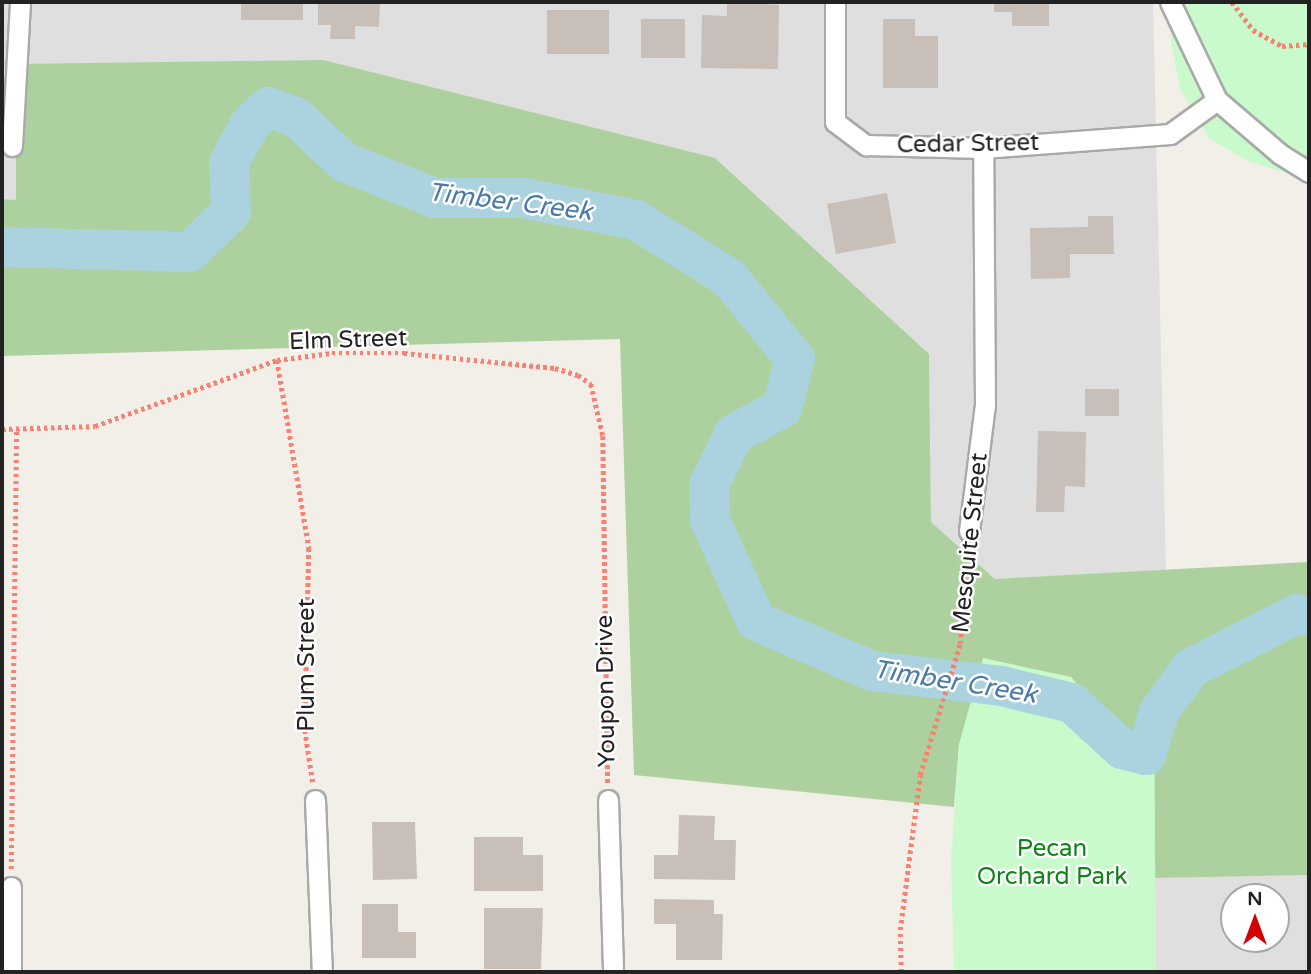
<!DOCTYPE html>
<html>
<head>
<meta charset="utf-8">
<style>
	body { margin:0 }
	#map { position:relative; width:1311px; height:974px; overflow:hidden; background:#f2efe9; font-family:"Varela Round",sans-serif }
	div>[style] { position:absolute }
	.residential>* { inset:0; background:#e0dfdf }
	.forest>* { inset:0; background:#add19e }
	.park>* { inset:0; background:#c8facc }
	.river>* { height:40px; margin:-20px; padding:0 20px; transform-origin:20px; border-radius:20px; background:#aad3df }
	.building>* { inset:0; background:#c7bfb8 }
	.path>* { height:4.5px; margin-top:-2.25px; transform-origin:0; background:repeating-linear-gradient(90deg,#fa8072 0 3.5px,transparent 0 7px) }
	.roads { filter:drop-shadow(2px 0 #a9a9a9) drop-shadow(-2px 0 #a9a9a9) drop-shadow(0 2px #a9a9a9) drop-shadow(0 -2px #a9a9a9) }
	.street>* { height:19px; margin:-9.5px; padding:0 9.5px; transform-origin:9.5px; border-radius:9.5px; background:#fff }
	span { translate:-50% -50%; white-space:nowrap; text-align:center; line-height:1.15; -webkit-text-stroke:5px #fff; paint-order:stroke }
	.street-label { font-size:24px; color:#222 }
	.park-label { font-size:24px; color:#0c8416 }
	.water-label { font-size:26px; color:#4a7aab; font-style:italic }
	.frame { position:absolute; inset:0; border:4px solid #222; pointer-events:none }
	.north { position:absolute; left:1220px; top:883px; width:70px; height:70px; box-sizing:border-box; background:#fff; border:2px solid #a7a7a7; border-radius:50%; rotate:0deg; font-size:19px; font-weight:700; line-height:28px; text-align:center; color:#222 }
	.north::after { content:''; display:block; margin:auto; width:24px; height:32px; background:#d40000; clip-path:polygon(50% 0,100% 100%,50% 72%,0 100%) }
</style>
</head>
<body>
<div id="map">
	<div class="residential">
		<i style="clip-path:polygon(2px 2px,1153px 2px,1166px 570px,995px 579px,931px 522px,929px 353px,16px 64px,16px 200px,2px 199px)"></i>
		<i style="clip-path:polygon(evenodd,1309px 875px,1309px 972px,1156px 972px,1155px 878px,1309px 875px,1234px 897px,1276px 897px,1276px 939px,1234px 939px,1234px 897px)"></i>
	</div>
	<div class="forest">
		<i style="clip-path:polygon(323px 60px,715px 158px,929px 354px,931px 522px,995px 579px,1309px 562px,1309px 875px,1155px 878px,1154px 733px,1130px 731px,1098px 712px,1071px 677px,959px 744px,954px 807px,634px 775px,620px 339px,2px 356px,2px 199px,16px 200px,16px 64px)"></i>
	</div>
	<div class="park">
		<i style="clip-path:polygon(1171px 2px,1309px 2px,1309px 180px,1248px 161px,1209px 138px,1180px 89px,1171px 42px)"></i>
		<i style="clip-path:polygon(983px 658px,1071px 677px,1098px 712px,1130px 731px,1154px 733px,1156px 972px,954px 972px,951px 861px,959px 744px)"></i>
	</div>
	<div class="river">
		<i style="left:2px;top:247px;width:188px;rotate:1.5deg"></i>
		<i style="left:190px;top:252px;width:57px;rotate:-44.3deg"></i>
		<i style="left:231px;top:212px;width:49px;rotate:-92.3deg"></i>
		<i style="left:229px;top:163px;width:44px;rotate:-61.7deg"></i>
		<i style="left:250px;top:124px;width:25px;rotate:-43deg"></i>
		<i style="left:268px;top:107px;width:30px;rotate:20deg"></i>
		<i style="left:296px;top:117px;width:66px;rotate:43.2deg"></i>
		<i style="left:344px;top:162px;width:98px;rotate:21.6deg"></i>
		<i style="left:435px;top:198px;width:89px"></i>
		<i style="left:524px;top:198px;width:114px;rotate:11.1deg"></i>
		<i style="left:636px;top:220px;width:110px;rotate:31.9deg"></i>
		<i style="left:729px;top:278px;width:104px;rotate:50.8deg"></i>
		<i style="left:795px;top:359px;width:51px;rotate:104.9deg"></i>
		<i style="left:782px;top:408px;width:55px;rotate:151.6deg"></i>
		<i style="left:734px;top:434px;width:57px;rotate:116.1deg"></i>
		<i style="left:709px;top:485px;width:35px;rotate:88deg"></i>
		<i style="left:710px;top:520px;width:111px;rotate:65.5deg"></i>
		<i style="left:756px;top:621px;width:126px;rotate:23.3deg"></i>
		<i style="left:872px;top:671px;width:130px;rotate:6.6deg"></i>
		<i style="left:1001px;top:686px;width:73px;rotate:13.5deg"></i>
		<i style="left:1072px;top:703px;width:68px;rotate:42.6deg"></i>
		<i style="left:1122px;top:749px;width:25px;rotate:14deg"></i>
		<i style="left:1146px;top:755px;width:45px;rotate:-73.2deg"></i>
		<i style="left:1159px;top:712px;width:54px;rotate:-54deg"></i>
		<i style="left:1191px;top:668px;width:119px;rotate:-27deg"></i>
		<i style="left:1297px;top:614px;width:12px;rotate:9deg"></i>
	</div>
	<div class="building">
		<i style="clip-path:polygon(241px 2px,303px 2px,303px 20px,241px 20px)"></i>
		<i style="clip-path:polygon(318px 2px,380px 2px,379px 27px,355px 26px,355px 39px,330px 39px,331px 25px,318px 25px)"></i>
		<i style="clip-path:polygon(727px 2px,779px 5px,778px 69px,701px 68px,702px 15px,727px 16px)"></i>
		<i style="clip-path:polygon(994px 2px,1049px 2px,1049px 26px,1012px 26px,1012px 12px,994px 12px)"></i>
		<i style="clip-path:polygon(547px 10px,609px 10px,609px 54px,547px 54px)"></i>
		<i style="clip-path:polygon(641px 19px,685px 19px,685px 58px,641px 58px)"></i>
		<i style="clip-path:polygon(883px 19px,915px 19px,915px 36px,938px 36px,938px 88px,883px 88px)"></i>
		<i style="clip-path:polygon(887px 193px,896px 243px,836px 254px,827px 204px)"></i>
		<i style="clip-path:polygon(1088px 216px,1113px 216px,1114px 254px,1070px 254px,1070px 278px,1031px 279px,1030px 228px,1088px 227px)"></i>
		<i style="clip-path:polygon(1085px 389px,1119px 389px,1119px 416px,1085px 416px)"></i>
		<i style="clip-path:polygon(1038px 431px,1086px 432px,1085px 487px,1065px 486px,1064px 512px,1036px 512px)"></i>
		<i style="clip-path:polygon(679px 815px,715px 816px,714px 840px,736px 840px,735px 880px,654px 879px,654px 855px,678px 855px)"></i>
		<i style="clip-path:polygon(372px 822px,415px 822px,417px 879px,373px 880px)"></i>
		<i style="clip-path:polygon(474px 837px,523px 837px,523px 855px,543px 855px,543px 891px,474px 891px)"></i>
		<i style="clip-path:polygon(654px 899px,714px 900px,714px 914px,723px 914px,722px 960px,676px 960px,676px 924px,654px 924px)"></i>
		<i style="clip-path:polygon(362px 904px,398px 904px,398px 932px,416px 932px,416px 958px,362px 958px)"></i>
		<i style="clip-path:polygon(484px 908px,543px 908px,541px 969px,484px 969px)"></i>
	</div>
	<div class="path">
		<i style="left:1232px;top:2px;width:35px;rotate:53deg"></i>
		<i style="left:1253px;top:30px;width:33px;rotate:29deg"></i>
		<i style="left:1282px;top:46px;width:27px;rotate:-4deg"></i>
		<i style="left:277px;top:360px;width:191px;rotate:80.3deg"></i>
		<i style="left:309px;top:548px;width:182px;rotate:91.3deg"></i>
		<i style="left:305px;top:730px;width:54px;rotate:81.4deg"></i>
		<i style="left:2px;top:429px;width:93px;rotate:-1.8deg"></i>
		<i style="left:95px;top:426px;width:194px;rotate:-19.9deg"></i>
		<i style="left:277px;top:360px;width:55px;rotate:-7.3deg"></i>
		<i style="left:332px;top:353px;width:72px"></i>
		<i style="left:404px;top:353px;width:152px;rotate:5.7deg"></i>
		<i style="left:555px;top:368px;width:24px;rotate:17deg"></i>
		<i style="left:578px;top:375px;width:16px;rotate:35deg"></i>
		<i style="left:591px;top:384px;width:53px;rotate:77deg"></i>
		<i style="left:603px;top:436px;width:347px;rotate:89.2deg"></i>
		<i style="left:11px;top:869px;width:440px;rotate:-89.3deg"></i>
		<i style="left:901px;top:972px;width:42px;rotate:-91.4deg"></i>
		<i style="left:900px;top:930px;width:156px;rotate:-82.6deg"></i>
		<i style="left:920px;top:775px;width:137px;rotate:-73deg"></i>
		<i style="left:960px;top:644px;width:95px;rotate:-85.8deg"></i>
	</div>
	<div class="roads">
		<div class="street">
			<i style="left:835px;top:2px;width:120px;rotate:90deg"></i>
			<i style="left:835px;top:122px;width:39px;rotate:37deg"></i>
			<i style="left:866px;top:145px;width:117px;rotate:1.5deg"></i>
			<i style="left:983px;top:148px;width:188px;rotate:-4.3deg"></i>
			<i style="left:1170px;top:134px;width:58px;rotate:-35.9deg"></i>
			<i style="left:1170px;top:2px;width:109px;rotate:64.4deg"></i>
			<i style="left:1217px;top:100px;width:83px;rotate:40.6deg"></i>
			<i style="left:1280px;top:154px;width:34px;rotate:32deg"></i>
			<i style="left:12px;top:146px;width:144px;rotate:-86.8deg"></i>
			<i style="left:969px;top:531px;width:127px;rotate:-82.8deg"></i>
			<i style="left:985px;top:405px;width:257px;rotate:-90.4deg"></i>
			<i style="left:315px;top:800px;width:172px;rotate:87.7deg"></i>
			<i style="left:608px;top:800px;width:172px;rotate:88.3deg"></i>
			<i style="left:11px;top:972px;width:85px;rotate:-90deg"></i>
		</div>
	</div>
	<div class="street-label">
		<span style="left:968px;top:144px;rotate:-1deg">Cedar Street</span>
		<span style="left:348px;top:340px;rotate:-2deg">Elm Street</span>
		<span style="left:970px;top:543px;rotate:-84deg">Mesquite Street</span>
		<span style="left:307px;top:665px;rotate:-90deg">Plum Street</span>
		<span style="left:606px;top:691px;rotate:-91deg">Youpon Drive</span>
	</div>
	<div class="park-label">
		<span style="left:1052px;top:863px">Pecan<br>Orchard Park</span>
	</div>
	<div class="water-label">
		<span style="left:510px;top:202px;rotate:7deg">Timber Creek</span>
		<span style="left:955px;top:682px;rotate:9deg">Timber Creek</span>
	</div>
	<div class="frame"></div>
	<div class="north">N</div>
</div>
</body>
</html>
